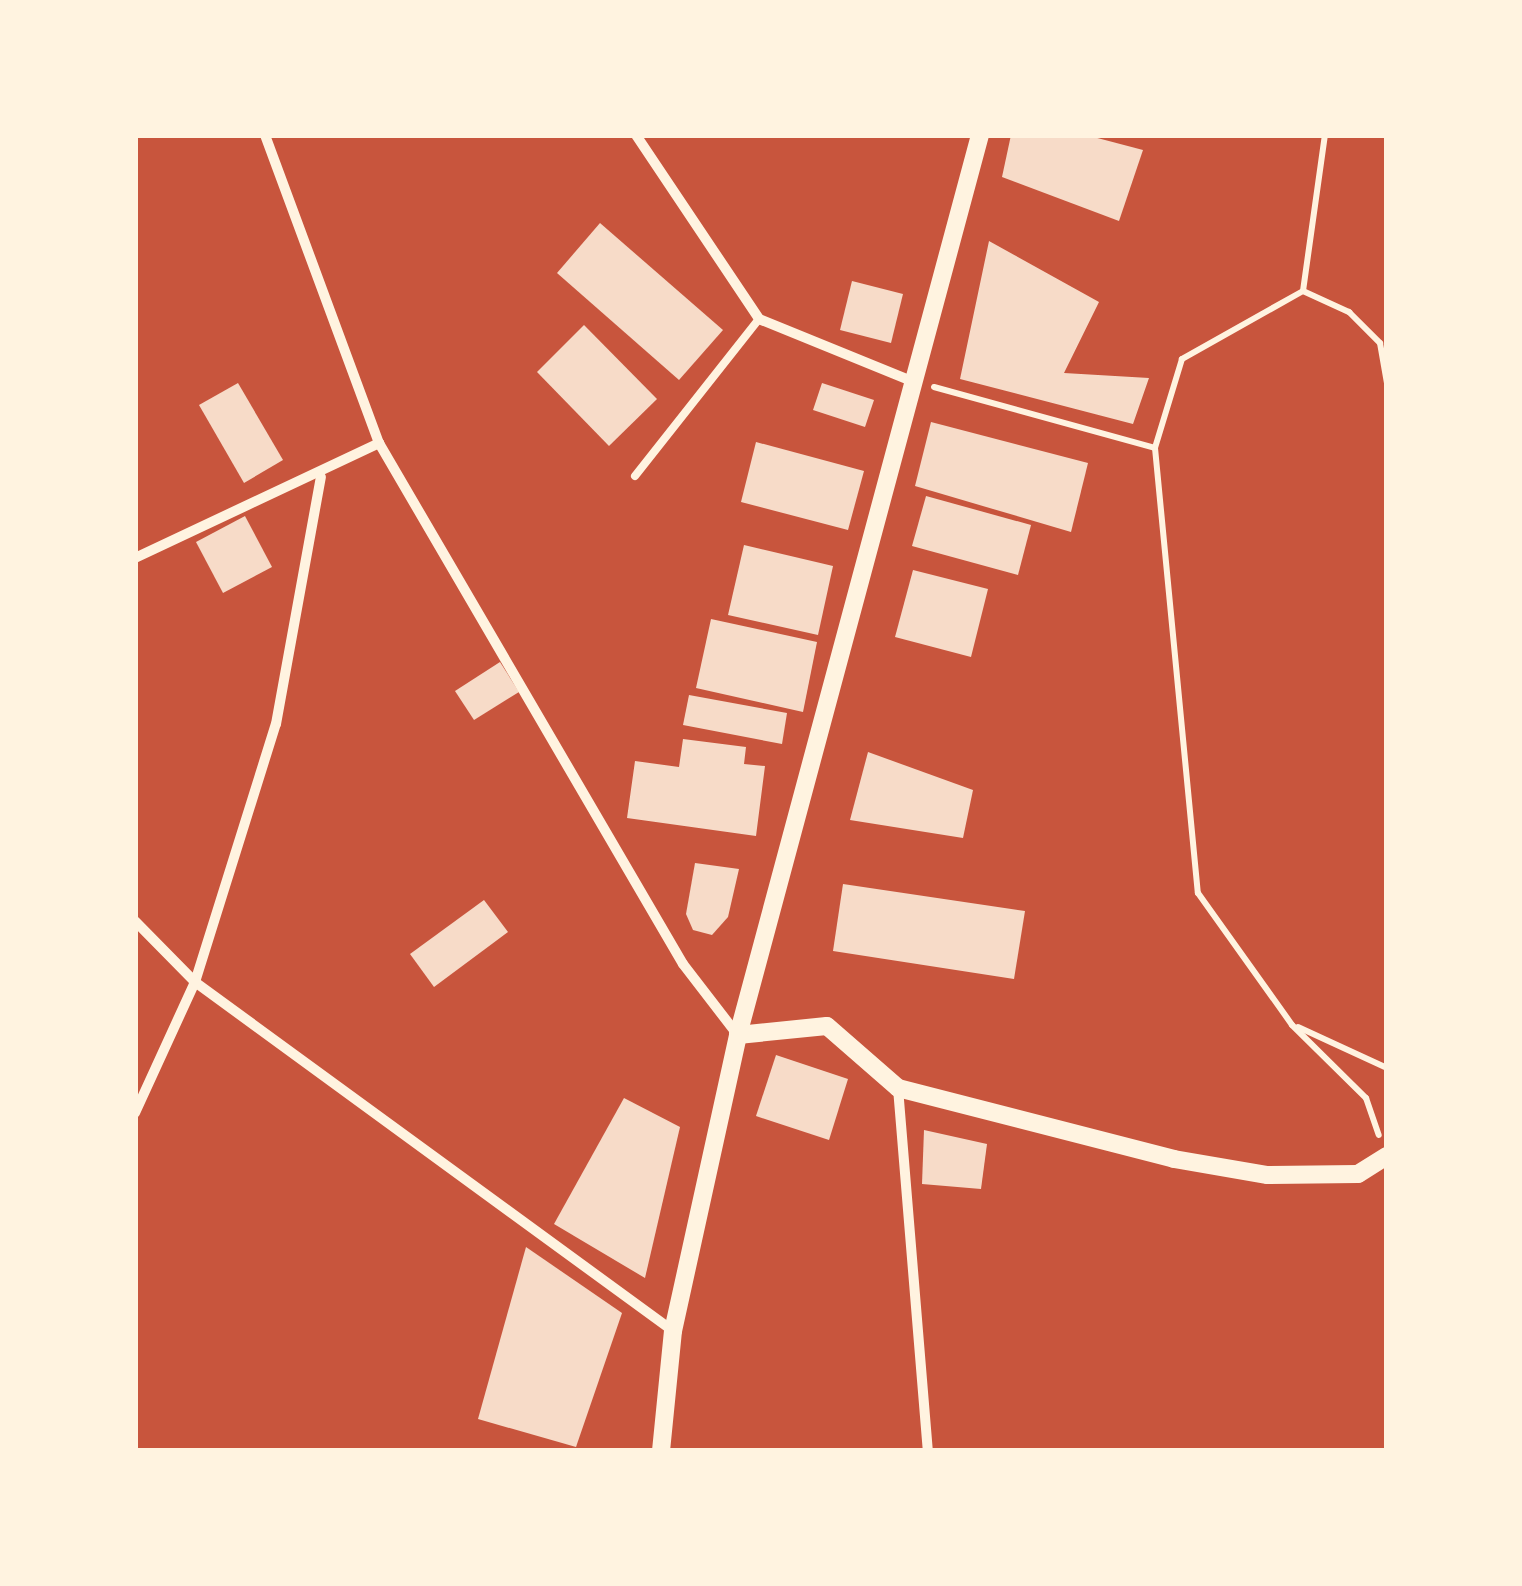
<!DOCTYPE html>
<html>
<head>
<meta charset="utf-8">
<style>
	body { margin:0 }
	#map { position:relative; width:1522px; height:1586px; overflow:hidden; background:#c8553d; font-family:"Asap Condensed",sans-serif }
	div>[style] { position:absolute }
	.building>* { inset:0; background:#f7dbc8 }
	.path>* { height:6px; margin:-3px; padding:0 3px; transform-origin:3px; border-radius:3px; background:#fff3e0 }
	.service>* { height:8px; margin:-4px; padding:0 4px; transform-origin:4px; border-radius:4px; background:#fff3e0 }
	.minor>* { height:10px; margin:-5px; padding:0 5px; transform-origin:5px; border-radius:5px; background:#fff3e0 }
	.tertiary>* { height:18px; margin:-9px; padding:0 9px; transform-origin:9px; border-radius:9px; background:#fff3e0 }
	span { translate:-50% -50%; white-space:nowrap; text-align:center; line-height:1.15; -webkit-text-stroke:8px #fff3e0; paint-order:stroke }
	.frame { position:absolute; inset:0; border:138px solid #fff3e0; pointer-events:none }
</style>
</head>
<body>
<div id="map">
	<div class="building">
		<i style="clip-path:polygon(1011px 135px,1086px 135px,1143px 150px,1119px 221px,1002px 177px)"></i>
		<i style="clip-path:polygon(600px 223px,723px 330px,679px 380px,557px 273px)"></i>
		<i style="clip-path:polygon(989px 241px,1099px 302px,1064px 373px,1149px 378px,1133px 424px,960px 379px)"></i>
		<i style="clip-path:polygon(852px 281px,903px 294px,891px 343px,840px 330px)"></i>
		<i style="clip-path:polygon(584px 325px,657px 399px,609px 446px,537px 372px)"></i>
		<i style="clip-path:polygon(238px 383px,283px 460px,244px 483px,199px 405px)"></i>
		<i style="clip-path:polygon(822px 383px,874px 400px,865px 427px,813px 410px)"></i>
		<i style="clip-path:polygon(931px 422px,1088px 463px,1071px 532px,915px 486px)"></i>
		<i style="clip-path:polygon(756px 442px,864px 471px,848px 530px,741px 502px)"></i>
		<i style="clip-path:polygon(926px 496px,1031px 525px,1018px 575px,912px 546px)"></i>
		<i style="clip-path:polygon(245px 516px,272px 567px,223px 593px,196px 542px)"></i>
		<i style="clip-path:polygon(744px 545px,833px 566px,818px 635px,728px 615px)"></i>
		<i style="clip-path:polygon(913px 570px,988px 589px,971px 657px,895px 637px)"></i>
		<i style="clip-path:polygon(711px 619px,817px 642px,803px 712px,696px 688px)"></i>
		<i style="clip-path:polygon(500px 662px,519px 692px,474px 720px,455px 691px)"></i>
		<i style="clip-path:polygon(689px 695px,787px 713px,782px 744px,683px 725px)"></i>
		<i style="clip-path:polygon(683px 739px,746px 747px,744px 764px,765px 766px,756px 836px,627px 818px,635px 761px,679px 767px)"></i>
		<i style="clip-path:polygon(868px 752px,973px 790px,963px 838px,850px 820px)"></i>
		<i style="clip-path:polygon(695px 863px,739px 869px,728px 917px,712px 935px,693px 930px,686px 914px)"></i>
		<i style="clip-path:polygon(843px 884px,1025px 911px,1014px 979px,833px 951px)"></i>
		<i style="clip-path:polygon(484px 900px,508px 932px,434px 987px,410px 954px)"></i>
		<i style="clip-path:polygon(776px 1055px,848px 1079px,829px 1140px,756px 1116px)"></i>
		<i style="clip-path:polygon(624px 1098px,680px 1127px,645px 1278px,554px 1224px)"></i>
		<i style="clip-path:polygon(924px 1130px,987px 1144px,981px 1189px,922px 1184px)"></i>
		<i style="clip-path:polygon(526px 1247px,622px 1313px,576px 1447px,478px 1419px)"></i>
	</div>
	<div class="path">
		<i style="left:1303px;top:291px;width:139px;rotate:150.7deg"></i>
		<i style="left:1182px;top:359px;width:93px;rotate:106.9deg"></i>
		<i style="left:1155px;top:448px;width:447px;rotate:84.5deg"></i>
		<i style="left:1198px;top:893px;width:162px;rotate:54.5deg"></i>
		<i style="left:1292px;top:1025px;width:104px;rotate:44.6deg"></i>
		<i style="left:1366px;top:1098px;width:39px;rotate:71deg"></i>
		<i style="left:1303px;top:291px;width:158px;rotate:-82deg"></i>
		<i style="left:1303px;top:291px;width:51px;rotate:24.5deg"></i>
		<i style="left:1349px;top:312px;width:44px;rotate:45deg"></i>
		<i style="left:1380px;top:343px;width:41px;rotate:80.1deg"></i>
		<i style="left:934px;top:387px;width:229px;rotate:15.4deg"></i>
		<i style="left:1298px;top:1027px;width:98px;rotate:24.7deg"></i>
	</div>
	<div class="service">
		<i style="left:635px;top:476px;width:200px;rotate:-51.7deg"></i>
	</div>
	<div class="minor">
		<i style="left:265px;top:135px;width:328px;rotate:69.7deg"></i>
		<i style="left:379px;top:443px;width:603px;rotate:59.74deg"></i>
		<i style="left:683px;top:964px;width:88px;rotate:52.4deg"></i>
		<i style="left:636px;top:135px;width:221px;rotate:56.2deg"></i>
		<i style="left:759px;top:319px;width:167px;rotate:22.1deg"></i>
		<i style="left:135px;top:558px;width:270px;rotate:-25.2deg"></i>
		<i style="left:135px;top:921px;width:86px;rotate:45.5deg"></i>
		<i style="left:195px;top:982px;width:592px;rotate:36.13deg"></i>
		<i style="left:898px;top:1088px;width:364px;rotate:85.3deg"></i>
		<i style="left:135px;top:1113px;width:144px;rotate:-65.4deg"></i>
		<i style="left:195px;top:982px;width:270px;rotate:-72.6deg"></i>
		<i style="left:276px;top:724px;width:251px;rotate:-79.7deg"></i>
	</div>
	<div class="tertiary">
		<i style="left:738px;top:1035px;width:89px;rotate:-5.8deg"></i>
		<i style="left:827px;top:1026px;width:94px;rotate:41.1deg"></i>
		<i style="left:898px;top:1088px;width:285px;rotate:14.4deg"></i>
		<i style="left:1174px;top:1159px;width:95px;rotate:9.7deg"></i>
		<i style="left:1268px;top:1175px;width:90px;rotate:-0.6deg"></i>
		<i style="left:1358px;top:1174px;width:34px;rotate:-32deg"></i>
		<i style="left:661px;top:1451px;width:121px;rotate:-84.3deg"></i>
		<i style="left:673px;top:1331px;width:303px;rotate:-77.6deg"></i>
		<i style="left:738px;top:1035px;width:932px;rotate:-74.95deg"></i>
	</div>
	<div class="frame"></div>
</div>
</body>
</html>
